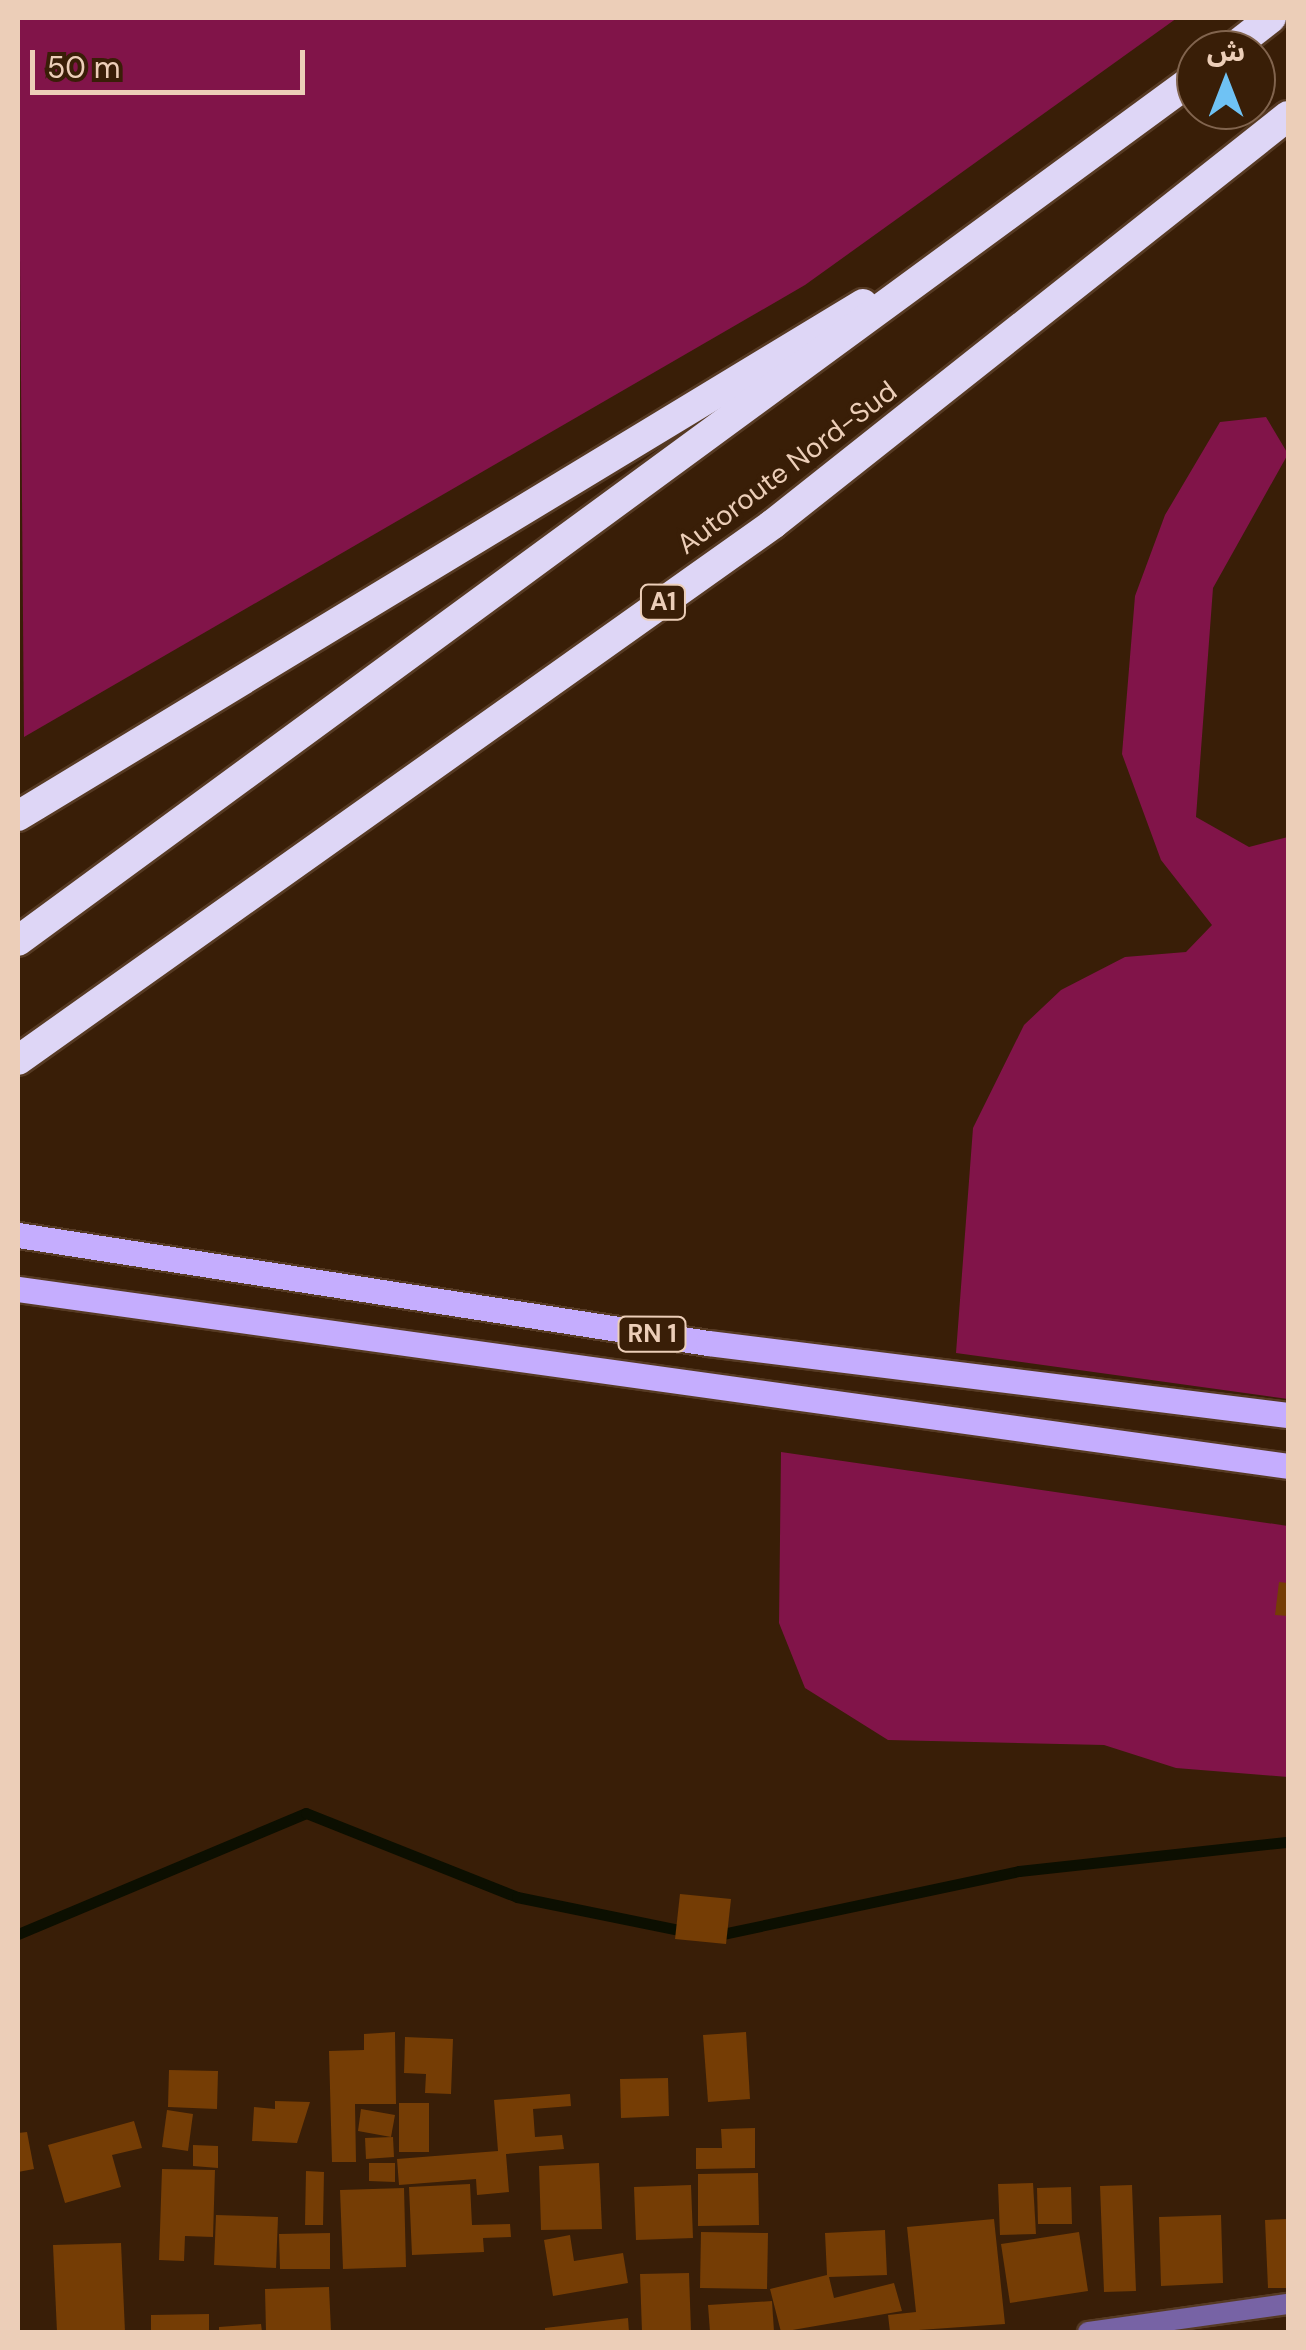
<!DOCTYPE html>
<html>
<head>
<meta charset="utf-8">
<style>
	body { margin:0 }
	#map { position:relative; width:1306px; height:2350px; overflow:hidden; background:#391e07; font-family:"DM Sans","Noto Sans Arabic",sans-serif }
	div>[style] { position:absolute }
	.green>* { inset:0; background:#811449 }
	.stream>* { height:11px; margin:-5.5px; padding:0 5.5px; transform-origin:5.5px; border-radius:5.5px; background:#0c0f01 }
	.building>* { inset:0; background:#753d05 }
	.roads { filter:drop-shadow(2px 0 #563a23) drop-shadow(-2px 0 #563a23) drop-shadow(0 2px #563a23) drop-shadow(0 -2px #563a23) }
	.street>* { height:20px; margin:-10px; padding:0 10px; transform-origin:10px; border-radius:10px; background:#7763a5 }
	.primary>* { height:25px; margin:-12.5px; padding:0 12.5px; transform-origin:12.5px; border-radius:12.5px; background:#c5adfe }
	.highway>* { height:30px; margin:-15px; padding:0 15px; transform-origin:15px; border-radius:15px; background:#ded6f6 }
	span { translate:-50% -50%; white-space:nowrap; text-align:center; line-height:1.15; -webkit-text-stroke:8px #391e07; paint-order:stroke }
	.shield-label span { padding:2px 8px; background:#391e07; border:2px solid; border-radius:8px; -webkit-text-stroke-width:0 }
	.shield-label { font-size:25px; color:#ecceb8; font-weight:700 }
	.street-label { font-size:28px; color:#ecceb8 }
	.frame { position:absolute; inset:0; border:20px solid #ecceb8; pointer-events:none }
	.north { position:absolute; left:1176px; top:30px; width:100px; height:100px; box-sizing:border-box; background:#391e07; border:2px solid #81644e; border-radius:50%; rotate:0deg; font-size:28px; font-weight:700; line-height:40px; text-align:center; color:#ecceb8 }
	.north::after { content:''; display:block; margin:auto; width:35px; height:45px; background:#6fc2f4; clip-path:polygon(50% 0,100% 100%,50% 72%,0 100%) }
	.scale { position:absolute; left:30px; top:50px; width:275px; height:45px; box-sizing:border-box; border:5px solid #ecceb8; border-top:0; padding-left:12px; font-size:30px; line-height:35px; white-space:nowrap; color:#ecceb8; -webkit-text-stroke:8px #391e07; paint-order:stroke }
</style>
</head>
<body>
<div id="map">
	<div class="green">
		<i style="clip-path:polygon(18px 18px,1177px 18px,805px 285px,24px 737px)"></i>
		<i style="clip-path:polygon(1266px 417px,1288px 454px,1213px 588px,1196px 817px,1249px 847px,1288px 837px,1288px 1399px,956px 1353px,973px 1128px,1024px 1025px,1061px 990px,1125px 957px,1186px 952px,1212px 925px,1161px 860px,1122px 754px,1135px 596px,1165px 515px,1220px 422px)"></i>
		<i style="clip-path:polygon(781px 1452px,1288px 1526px,1288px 1777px,1176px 1768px,1104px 1745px,888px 1740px,805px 1688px,779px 1623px)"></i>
	</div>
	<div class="stream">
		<i style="left:18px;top:1934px;width:312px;rotate:-22.8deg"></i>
		<i style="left:306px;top:1813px;width:227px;rotate:21.7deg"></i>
		<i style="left:517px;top:1897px;width:176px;rotate:11.5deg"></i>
		<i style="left:713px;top:1936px;width:313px;rotate:-12deg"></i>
		<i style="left:1019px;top:1871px;width:271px;rotate:-6.2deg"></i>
	</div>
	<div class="building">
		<i style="clip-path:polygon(1279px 1582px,1288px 1583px,1288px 1616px,1275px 1615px)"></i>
		<i style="clip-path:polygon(680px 1894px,731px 1899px,726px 1944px,675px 1939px)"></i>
		<i style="clip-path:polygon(395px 2032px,396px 2104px,355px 2104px,356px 2162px,332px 2162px,329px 2051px,364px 2050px,364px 2034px)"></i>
		<i style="clip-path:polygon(746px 2032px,750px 2099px,708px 2102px,703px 2035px)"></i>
		<i style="clip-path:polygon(405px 2037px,453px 2039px,451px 2094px,425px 2093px,426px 2074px,404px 2073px)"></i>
		<i style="clip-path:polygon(169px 2070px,218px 2071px,217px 2109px,168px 2107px)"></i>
		<i style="clip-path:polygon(668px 2078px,669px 2116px,621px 2118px,620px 2079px)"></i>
		<i style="clip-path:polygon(570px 2094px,571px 2106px,533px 2109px,535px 2137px,562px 2135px,564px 2149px,506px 2154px,509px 2192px,477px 2195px,476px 2179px,399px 2185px,397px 2159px,498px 2151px,494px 2100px)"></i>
		<i style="clip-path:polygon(275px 2101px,310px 2102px,297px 2143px,252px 2141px,254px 2107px,275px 2109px)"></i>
		<i style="clip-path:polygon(399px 2103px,429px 2103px,429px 2152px,399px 2152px)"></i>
		<i style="clip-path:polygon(361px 2109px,395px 2115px,391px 2137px,358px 2131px)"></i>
		<i style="clip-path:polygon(167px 2110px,193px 2114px,188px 2151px,162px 2147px)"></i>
		<i style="clip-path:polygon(134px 2121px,142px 2148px,112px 2155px,121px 2187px,65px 2203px,48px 2145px)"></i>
		<i style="clip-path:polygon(755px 2128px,755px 2168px,696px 2169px,696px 2148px,722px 2148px,721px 2129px)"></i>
		<i style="clip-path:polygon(27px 2132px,34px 2169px,18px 2172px,18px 2133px)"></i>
		<i style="clip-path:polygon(393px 2137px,394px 2157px,366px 2159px,365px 2138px)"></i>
		<i style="clip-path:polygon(193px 2145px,218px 2146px,218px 2168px,193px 2166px)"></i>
		<i style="clip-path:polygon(369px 2163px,395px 2163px,395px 2182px,369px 2181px)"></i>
		<i style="clip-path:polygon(599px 2163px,602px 2229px,541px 2230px,539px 2166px)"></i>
		<i style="clip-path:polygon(162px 2169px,215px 2170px,213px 2237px,185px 2236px,184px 2261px,159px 2260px)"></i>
		<i style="clip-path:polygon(306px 2171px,324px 2172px,323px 2225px,305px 2225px)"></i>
		<i style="clip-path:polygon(758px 2173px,759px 2225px,698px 2226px,698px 2174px)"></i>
		<i style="clip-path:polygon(1033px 2183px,1036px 2234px,1000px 2235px,998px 2184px)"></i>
		<i style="clip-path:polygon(470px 2184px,472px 2225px,510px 2224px,511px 2237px,483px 2238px,484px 2252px,412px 2255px,409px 2187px)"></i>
		<i style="clip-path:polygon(691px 2185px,693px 2238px,636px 2240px,634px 2187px)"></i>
		<i style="clip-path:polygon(1132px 2185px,1136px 2291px,1104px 2292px,1100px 2186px)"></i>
		<i style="clip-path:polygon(1071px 2187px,1072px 2224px,1038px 2224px,1037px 2188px)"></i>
		<i style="clip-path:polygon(404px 2188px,406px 2267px,343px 2269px,340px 2190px)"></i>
		<i style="clip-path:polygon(216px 2215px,278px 2217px,276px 2268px,214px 2265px)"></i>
		<i style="clip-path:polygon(1221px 2215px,1223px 2283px,1161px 2286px,1159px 2217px)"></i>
		<i style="clip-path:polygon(994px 2219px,1005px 2324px,890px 2332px,888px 2315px,916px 2312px,907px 2227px)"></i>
		<i style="clip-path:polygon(1288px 2219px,1288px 2288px,1268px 2288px,1265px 2220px)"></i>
		<i style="clip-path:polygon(885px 2230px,887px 2275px,829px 2277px,834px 2298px,894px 2283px,902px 2311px,781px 2332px,770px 2289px,827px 2275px,825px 2233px)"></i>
		<i style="clip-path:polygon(701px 2232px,768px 2233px,767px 2289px,700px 2288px)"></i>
		<i style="clip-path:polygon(1079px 2232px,1088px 2291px,1010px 2303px,1001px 2244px)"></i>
		<i style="clip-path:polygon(330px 2233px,330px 2269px,280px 2269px,279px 2234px)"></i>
		<i style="clip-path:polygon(570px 2235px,574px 2261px,623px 2253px,628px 2283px,553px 2296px,544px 2240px)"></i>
		<i style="clip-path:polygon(121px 2243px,125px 2332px,57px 2332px,53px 2245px)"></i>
		<i style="clip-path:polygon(689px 2273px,691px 2332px,642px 2332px,640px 2274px)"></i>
		<i style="clip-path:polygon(329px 2287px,331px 2332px,266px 2332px,265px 2289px)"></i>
		<i style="clip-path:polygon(772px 2301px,774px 2332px,710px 2332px,708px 2305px)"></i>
		<i style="clip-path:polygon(209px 2314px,209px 2332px,151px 2332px,151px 2315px)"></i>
		<i style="clip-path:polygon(628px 2318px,629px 2332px,545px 2332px,545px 2328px)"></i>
		<i style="clip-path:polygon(261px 2324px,262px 2332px,219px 2332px,219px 2327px)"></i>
	</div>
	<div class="roads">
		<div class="street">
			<i style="left:1088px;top:2332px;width:202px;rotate:-8deg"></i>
		</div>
		<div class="primary">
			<i style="left:18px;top:1235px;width:698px;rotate:8.9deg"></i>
			<i style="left:708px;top:1343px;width:584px;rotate:7.08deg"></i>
			<i style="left:18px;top:1289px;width:1282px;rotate:7.93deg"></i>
		</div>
		<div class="highway">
			<i style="left:1230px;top:50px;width:52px;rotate:-38deg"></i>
			<i style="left:18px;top:816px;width:988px;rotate:-31.21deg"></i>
			<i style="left:18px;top:941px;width:1461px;rotate:-36.26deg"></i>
			<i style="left:18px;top:1060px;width:926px;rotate:-35.37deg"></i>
			<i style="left:773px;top:524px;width:657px;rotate:-38.39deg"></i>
		</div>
	</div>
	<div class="shield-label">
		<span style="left:663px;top:602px">A1</span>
		<span style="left:652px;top:1334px">RN 1</span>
	</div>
	<div class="street-label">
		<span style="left:787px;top:468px;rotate:-37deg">Autoroute Nord-Sud</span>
	</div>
	<div class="frame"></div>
	<div class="north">ش</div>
	<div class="scale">50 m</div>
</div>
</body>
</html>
